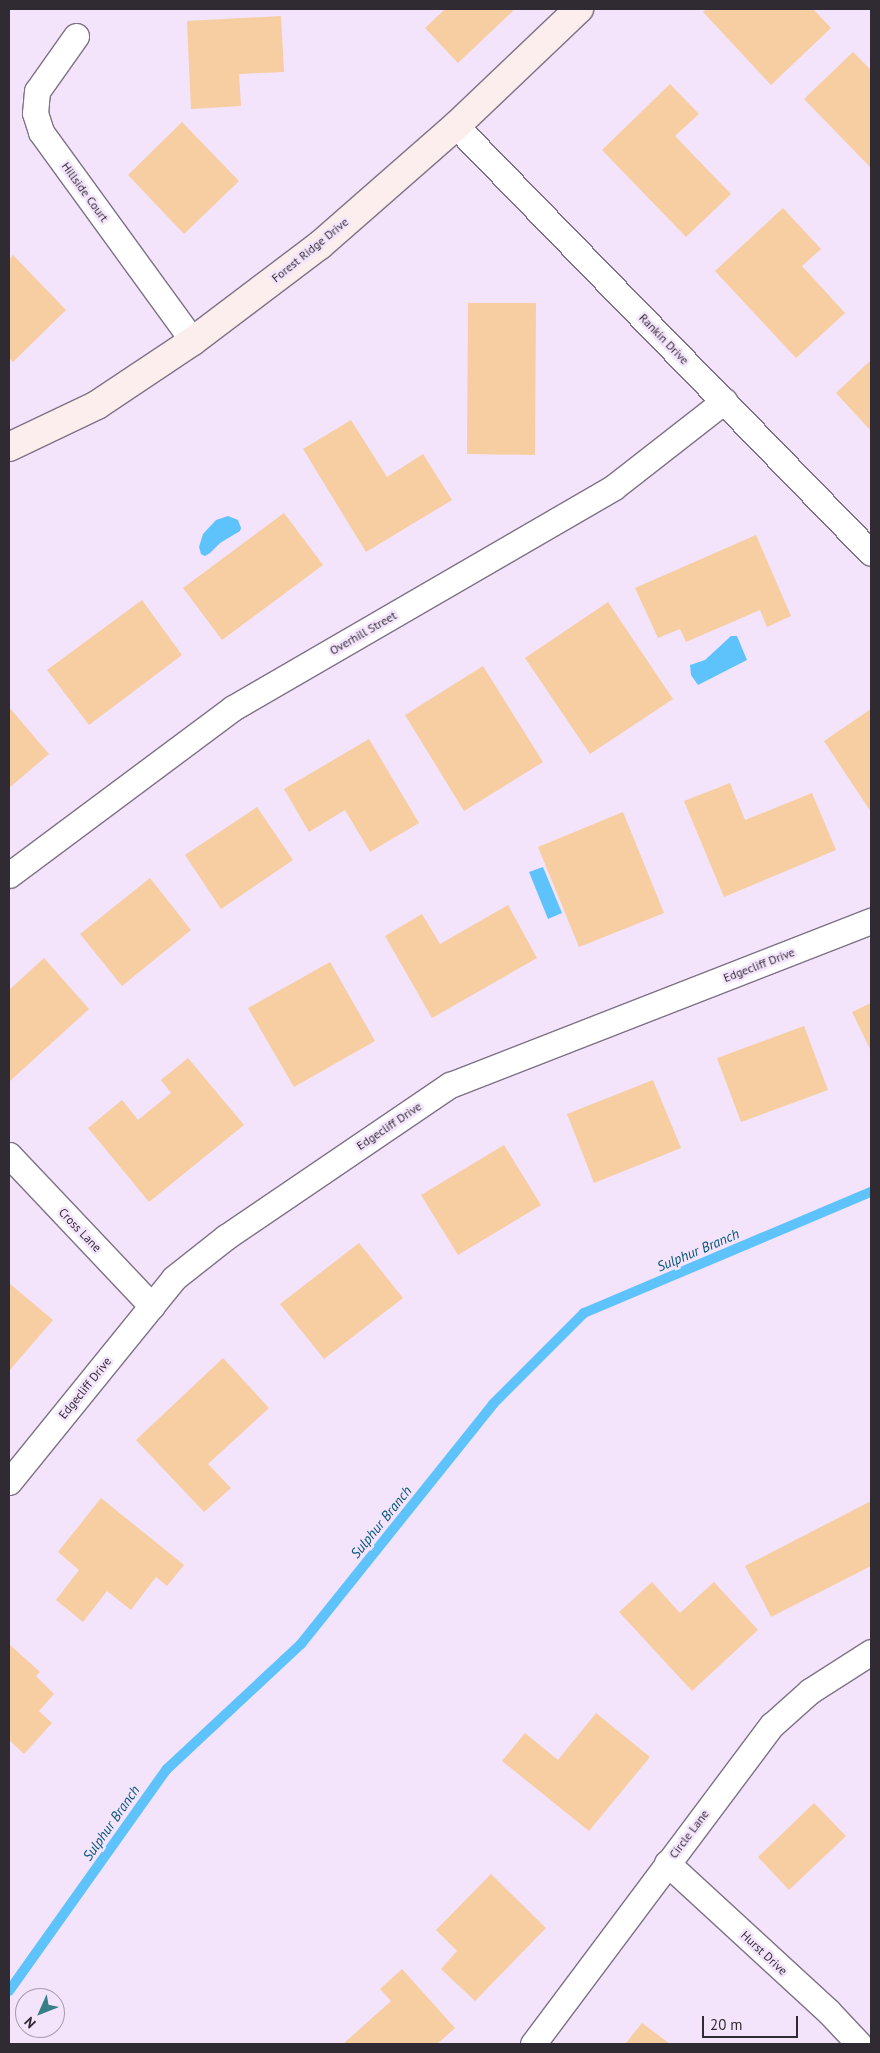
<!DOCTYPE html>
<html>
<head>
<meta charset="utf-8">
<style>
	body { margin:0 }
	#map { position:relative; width:880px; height:2053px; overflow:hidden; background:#f3e4fb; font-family:"PT Sans",sans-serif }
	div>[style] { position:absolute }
	.water>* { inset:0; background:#5fc3fb }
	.stream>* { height:10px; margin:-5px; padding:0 5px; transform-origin:5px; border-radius:5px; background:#5fc3fb }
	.building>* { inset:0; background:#f7cda2 }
	.roads { filter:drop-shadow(1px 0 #7f7286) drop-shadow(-1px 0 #7f7286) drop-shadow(0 1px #7f7286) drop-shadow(0 -1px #7f7286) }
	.minor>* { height:25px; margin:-12.5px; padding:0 12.5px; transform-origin:12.5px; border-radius:12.5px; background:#fff }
	.secondary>* { height:28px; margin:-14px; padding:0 14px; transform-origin:14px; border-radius:14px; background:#fceeed }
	span { translate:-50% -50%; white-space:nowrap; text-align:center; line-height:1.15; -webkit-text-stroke:5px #f3e4fb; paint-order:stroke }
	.street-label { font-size:12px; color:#302a33 }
	.water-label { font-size:14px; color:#005479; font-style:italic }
	.frame { position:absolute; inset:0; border:10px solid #302a33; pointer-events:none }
	.north { position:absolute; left:15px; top:1988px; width:50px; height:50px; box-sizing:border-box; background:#f3e4fb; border:1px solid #a59aab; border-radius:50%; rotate:226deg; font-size:14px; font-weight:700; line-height:20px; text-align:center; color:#302a33 }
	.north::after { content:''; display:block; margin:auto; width:18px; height:22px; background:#388087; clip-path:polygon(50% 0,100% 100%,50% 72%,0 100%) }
	.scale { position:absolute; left:702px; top:2016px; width:96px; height:22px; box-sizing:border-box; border:2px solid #302a33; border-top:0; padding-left:6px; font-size:15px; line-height:18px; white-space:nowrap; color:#302a33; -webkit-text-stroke:4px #f3e4fb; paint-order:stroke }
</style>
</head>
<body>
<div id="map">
	<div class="water">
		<i style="clip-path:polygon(228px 516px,238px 520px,241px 528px,240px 531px,220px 543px,210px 553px,205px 556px,201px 554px,199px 547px,203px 534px,216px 520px)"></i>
		<i style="clip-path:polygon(731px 636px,737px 636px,747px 660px,698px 685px,691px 675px,690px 665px,705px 660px)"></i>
		<i style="clip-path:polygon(543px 867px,562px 913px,548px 919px,529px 872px)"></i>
	</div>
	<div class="stream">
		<i style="left:9px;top:1991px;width:272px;rotate:-54.6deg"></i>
		<i style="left:167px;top:1769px;width:183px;rotate:-43deg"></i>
		<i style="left:301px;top:1644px;width:307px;rotate:-51.3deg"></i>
		<i style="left:493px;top:1404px;width:129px;rotate:-45deg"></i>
		<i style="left:584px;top:1313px;width:311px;rotate:-22.9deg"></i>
	</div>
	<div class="building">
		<i style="clip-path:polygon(445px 9px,511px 9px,513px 11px,458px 63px,425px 28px)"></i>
		<i style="clip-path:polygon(707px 9px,813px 9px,831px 28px,771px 85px,703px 12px)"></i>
		<i style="clip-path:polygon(281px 16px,284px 72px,239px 74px,241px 106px,191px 109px,187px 21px)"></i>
		<i style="clip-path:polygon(853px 52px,871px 70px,871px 168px,804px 99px)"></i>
		<i style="clip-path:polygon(670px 84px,699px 114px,675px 136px,731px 194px,686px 237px,602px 150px)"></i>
		<i style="clip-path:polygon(182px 122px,239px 181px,184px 234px,128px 175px)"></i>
		<i style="clip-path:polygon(783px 208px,821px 249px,802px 266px,845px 313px,796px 358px,715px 271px)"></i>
		<i style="clip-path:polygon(13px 255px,66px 310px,13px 362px,9px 358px,9px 260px)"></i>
		<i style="clip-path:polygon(468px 303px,536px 303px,535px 455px,467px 454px)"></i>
		<i style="clip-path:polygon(871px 360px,871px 431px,836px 393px)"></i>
		<i style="clip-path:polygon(351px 420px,387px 477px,423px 454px,452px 500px,366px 552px,303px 449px)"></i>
		<i style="clip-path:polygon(284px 513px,323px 565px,222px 640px,183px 588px)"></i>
		<i style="clip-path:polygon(756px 535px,791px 616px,767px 627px,760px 610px,686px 642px,680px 629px,658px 638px,635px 588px)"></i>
		<i style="clip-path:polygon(142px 600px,182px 655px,89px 725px,47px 670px)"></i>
		<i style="clip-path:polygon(608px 602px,673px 699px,590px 754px,525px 658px)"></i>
		<i style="clip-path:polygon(483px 666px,543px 762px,464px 811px,405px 715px)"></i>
		<i style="clip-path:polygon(9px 707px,49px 754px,9px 788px)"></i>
		<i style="clip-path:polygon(871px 709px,871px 812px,824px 741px)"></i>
		<i style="clip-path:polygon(369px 739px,419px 823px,370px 852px,345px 810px,309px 832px,284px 789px)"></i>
		<i style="clip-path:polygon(730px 783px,745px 820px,812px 793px,836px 850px,724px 897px,684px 801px)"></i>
		<i style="clip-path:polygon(257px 807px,293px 860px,221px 909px,185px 855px)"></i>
		<i style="clip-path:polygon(623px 812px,664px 913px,579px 947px,538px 847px)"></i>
		<i style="clip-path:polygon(150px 878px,191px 930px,122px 986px,80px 934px)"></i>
		<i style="clip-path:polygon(508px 905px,537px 958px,432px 1018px,385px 936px,422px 914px,440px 944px)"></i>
		<i style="clip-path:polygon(44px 958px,89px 1009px,10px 1081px,9px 990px)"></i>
		<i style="clip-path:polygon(330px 962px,375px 1041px,294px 1087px,248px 1008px)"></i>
		<i style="clip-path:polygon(871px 1003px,871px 1051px,852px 1012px)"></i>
		<i style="clip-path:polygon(804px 1026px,828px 1090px,741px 1122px,717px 1058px)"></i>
		<i style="clip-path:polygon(188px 1058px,244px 1125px,149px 1202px,88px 1128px,122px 1100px,138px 1120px,171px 1093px,161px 1080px)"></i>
		<i style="clip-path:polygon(653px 1080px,681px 1148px,594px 1183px,567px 1114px)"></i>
		<i style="clip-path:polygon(504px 1145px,541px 1205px,458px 1255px,421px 1195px)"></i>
		<i style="clip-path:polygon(359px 1243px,403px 1298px,324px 1359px,280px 1304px)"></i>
		<i style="clip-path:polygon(9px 1283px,53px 1320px,9px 1371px)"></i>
		<i style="clip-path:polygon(223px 1358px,269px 1408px,208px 1464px,231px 1488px,204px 1512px,136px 1440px)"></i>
		<i style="clip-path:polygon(101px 1498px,184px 1565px,167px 1586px,156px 1577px,131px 1610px,107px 1591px,83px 1622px,56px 1600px,79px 1570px,58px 1552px)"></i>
		<i style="clip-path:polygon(871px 1501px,871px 1566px,771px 1617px,745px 1566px)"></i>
		<i style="clip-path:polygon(652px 1582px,680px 1613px,714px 1582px,758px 1630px,692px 1691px,619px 1612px)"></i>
		<i style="clip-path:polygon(9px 1644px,40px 1672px,36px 1676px,54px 1694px,39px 1711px,52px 1723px,24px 1754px,9px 1740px)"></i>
		<i style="clip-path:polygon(596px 1713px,650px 1757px,589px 1831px,502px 1761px,525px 1733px,558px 1760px)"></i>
		<i style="clip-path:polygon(814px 1803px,846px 1836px,789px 1890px,758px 1857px)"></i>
		<i style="clip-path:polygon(491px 1874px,546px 1928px,475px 2001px,441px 1969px,457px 1951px,436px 1930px)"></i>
		<i style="clip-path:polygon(402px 1969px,455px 2028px,437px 2044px,343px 2044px,391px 2001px,380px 1989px)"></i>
		<i style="clip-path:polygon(642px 2023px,670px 2044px,625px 2044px)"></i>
	</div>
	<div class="roads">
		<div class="minor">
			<i style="left:76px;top:36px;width:67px;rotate:125.3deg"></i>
			<i style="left:37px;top:91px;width:22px;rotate:95deg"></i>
			<i style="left:35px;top:113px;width:20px;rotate:72deg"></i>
			<i style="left:41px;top:132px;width:258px;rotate:54deg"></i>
			<i style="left:456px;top:126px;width:595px;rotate:45.82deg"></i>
			<i style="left:9px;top:875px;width:279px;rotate:-36.7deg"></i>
			<i style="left:233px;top:708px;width:440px;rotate:-30.1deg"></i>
			<i style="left:614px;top:487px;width:140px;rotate:-38deg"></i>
			<i style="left:9px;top:1155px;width:208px;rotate:46.6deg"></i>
			<i style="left:9px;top:1482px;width:262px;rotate:-51deg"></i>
			<i style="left:174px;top:1278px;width:66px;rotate:-38.3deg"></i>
			<i style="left:226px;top:1237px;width:271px;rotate:-34.2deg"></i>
			<i style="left:450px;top:1085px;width:452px;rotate:-21.3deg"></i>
			<i style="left:667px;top:1863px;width:219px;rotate:42.6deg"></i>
			<i style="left:828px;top:2011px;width:45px;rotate:46.8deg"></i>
			<i style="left:533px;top:2044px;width:399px;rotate:-53.2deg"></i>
			<i style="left:772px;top:1725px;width:51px;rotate:-41.8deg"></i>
			<i style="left:810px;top:1691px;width:72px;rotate:-32.6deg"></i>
		</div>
		<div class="secondary">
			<i style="left:9px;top:447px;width:98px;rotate:-25.5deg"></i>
			<i style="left:97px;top:405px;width:115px;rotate:-33.7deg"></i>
			<i style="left:193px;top:341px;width:159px;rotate:-37.1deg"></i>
			<i style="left:320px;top:245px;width:181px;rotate:-41.2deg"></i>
			<i style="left:456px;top:126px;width:170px;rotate:-43.6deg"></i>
		</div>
	</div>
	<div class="street-label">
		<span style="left:85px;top:192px;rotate:54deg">Hillside Court</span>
		<span style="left:310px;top:250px;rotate:-39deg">Forest Ridge Drive</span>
		<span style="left:664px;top:339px;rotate:46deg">Rankin Drive</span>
		<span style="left:363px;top:633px;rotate:-30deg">Overhill Street</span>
		<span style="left:759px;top:965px;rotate:-21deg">Edgecliff Drive</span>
		<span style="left:389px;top:1126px;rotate:-34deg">Edgecliff Drive</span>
		<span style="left:80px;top:1230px;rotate:46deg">Cross Lane</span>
		<span style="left:85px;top:1388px;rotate:-51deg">Edgecliff Drive</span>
		<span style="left:689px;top:1834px;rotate:-53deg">Circle Lane</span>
		<span style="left:764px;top:1953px;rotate:43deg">Hurst Drive</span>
	</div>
	<div class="water-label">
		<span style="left:698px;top:1250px;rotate:-23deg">Sulphur Branch</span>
		<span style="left:381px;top:1522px;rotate:-51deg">Sulphur Branch</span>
		<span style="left:111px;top:1823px;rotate:-55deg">Sulphur Branch</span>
	</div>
	<div class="frame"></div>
	<div class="north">N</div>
	<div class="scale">20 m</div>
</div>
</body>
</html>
